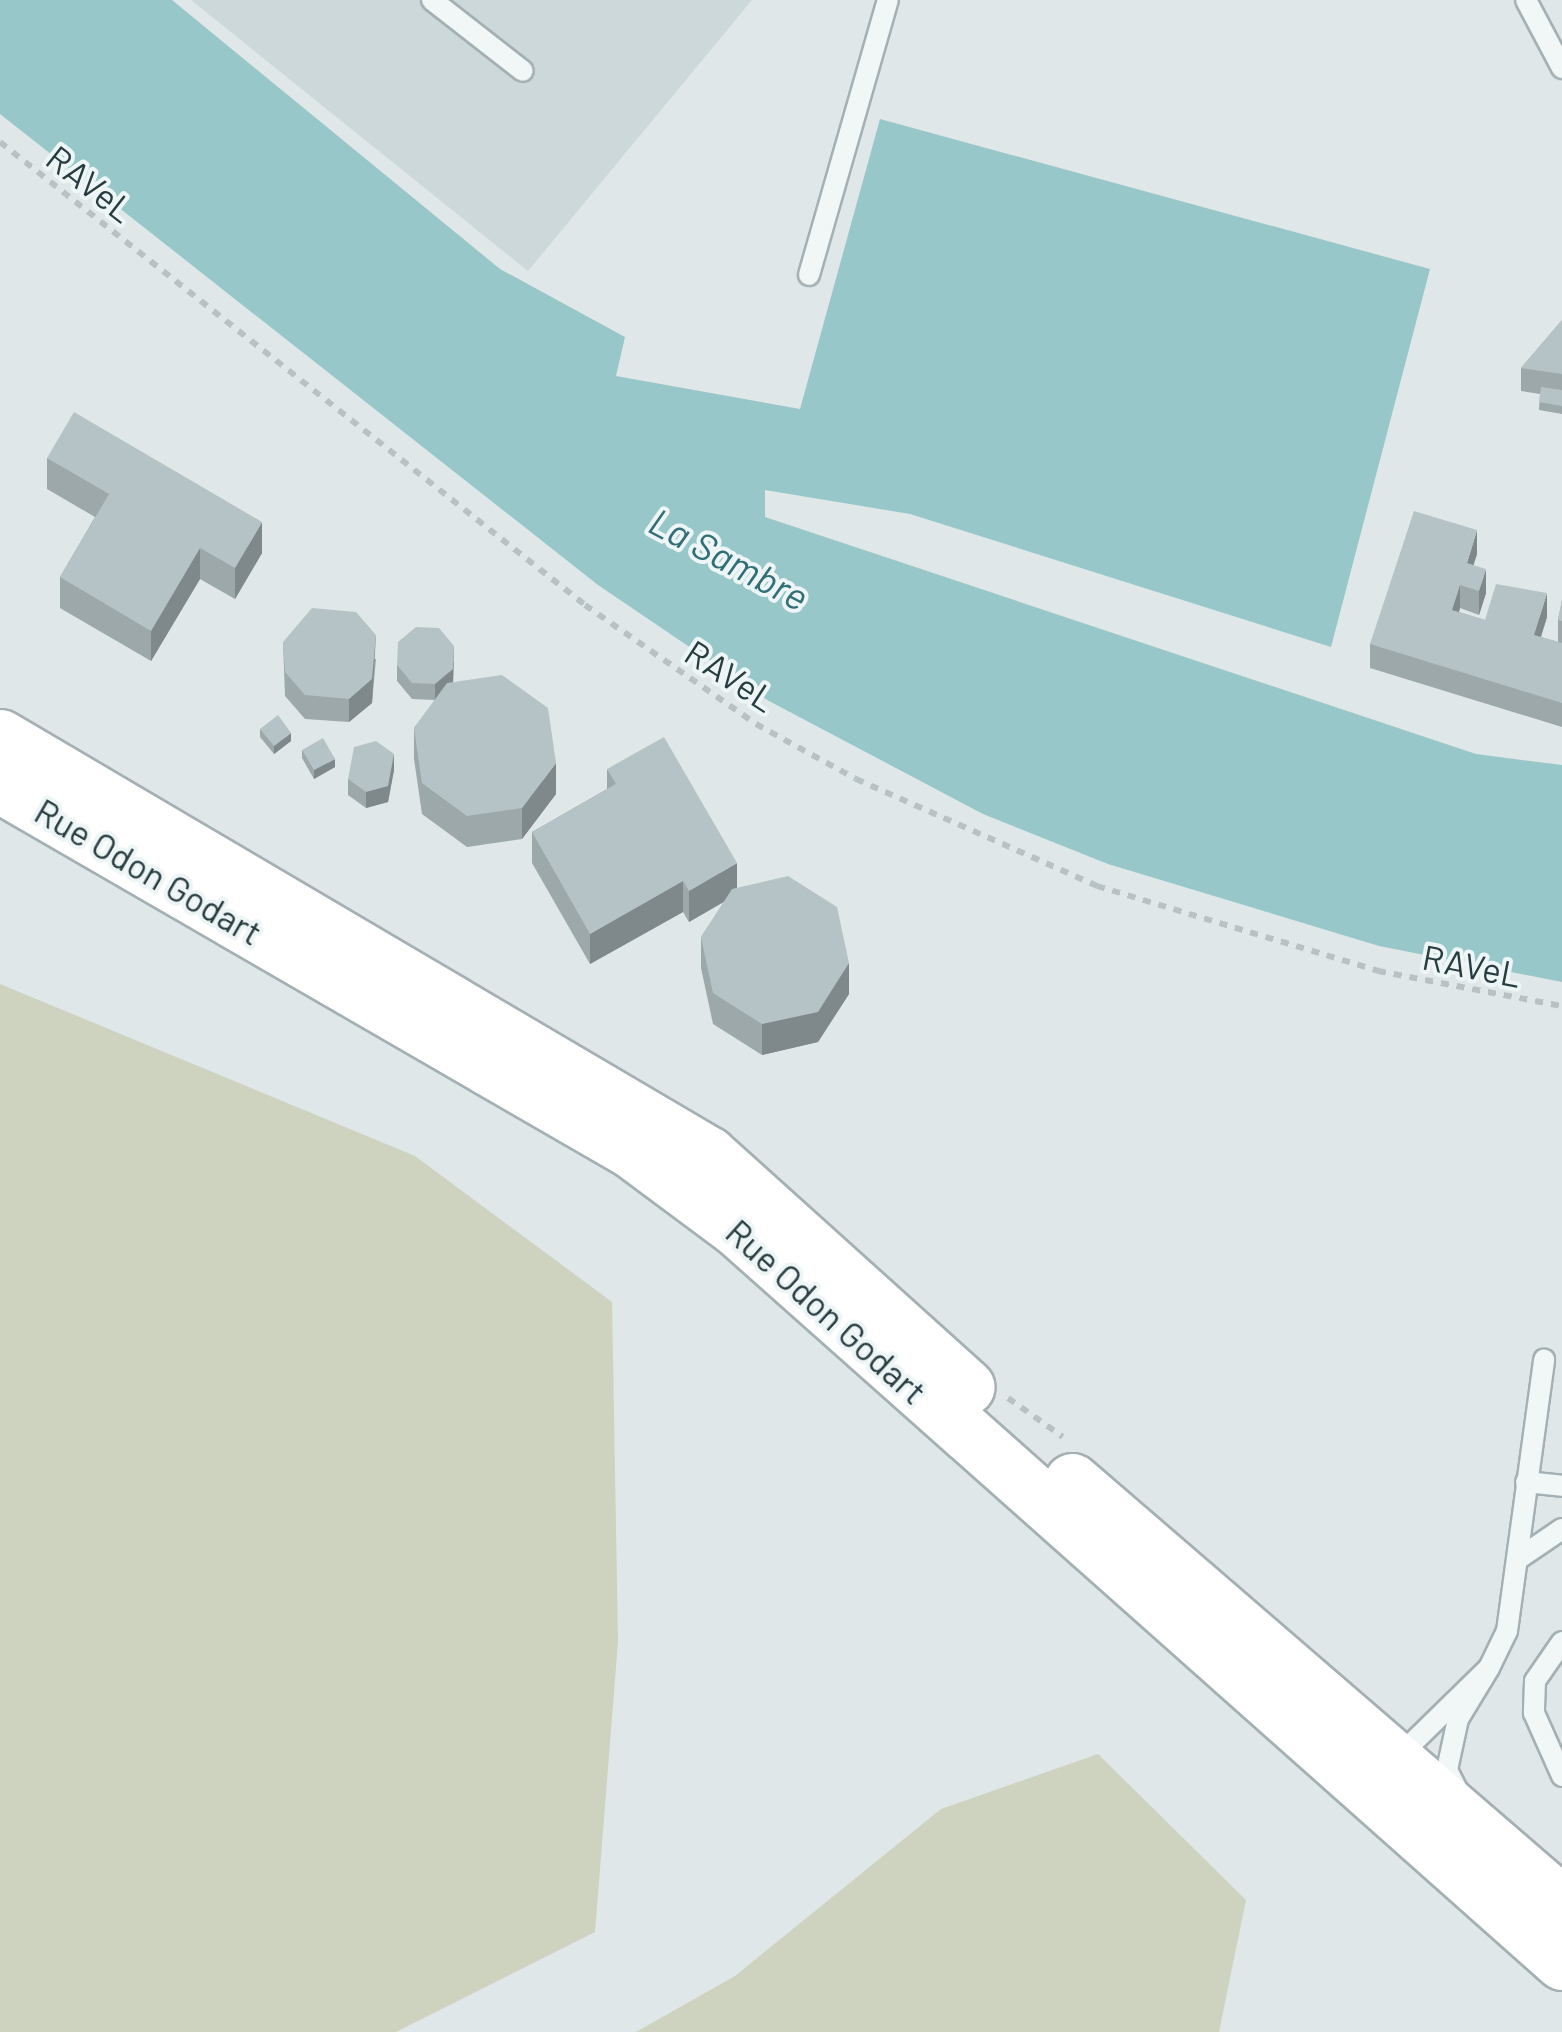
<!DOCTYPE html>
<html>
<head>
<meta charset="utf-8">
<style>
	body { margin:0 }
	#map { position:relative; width:1562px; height:2032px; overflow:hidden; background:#dfe7e9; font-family:Barlow,sans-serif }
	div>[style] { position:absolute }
	.built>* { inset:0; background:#cdd8db }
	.green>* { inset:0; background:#cdd3bf }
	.water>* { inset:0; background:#98c7ca }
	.path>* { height:6px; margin-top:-3px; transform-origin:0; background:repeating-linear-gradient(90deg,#b8c2c4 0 8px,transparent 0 16px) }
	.roads { filter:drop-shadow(2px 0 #a4b0b3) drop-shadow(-2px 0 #a4b0b3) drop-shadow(0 2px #a4b0b3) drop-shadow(0 -2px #a4b0b3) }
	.service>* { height:20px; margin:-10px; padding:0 10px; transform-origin:10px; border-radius:10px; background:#f1f6f7 }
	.secondary>* { height:55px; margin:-27.5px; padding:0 27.5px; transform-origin:27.5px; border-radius:27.5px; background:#fff }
	.wall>* { inset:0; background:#9da8aa }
	.shaded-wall>* { inset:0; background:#7f888b }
	.building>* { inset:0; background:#b6c3c6 }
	span { translate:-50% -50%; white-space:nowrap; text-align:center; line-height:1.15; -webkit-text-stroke:8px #eef5f6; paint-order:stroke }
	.street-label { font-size:35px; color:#273c40 }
	.water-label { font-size:38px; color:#306f75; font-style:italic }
</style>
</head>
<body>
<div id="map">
	<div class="built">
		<i style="clip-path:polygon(191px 0,752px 0,528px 271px)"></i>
	</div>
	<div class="green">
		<i style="clip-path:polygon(0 984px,415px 1156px,612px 1302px,618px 1642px,595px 1932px,396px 2032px,0 2032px)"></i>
		<i style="clip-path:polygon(1098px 1754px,1246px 1900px,1219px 2032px,636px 2032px,735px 1976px,941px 1809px)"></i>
	</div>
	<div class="water">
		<i style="clip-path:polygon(0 0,172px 0,500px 269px,625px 337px,616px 376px,800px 409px,880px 119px,1430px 269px,1331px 647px,910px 514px,765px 490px,765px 517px,1476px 754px,1562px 765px,1562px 982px,1379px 946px,1108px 864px,983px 814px,769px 701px,598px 585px,0 114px)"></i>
	</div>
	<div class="path">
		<i style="left:0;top:142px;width:746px;rotate:38.36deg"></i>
		<i style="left:585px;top:605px;width:208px;rotate:34.8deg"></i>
		<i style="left:756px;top:724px;width:114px;rotate:28.8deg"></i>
		<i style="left:856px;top:779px;width:264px;rotate:23.9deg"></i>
		<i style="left:1097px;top:886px;width:294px;rotate:16.8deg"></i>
		<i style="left:1378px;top:971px;width:187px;rotate:10.8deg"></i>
		<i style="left:1008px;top:1398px;width:67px;rotate:35.3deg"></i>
	</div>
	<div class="roads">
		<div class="service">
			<i style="left:432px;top:0;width:115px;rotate:38deg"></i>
			<i style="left:1526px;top:0;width:77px;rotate:62.1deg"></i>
			<i style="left:809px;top:275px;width:286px;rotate:-74deg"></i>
			<i style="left:1526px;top:1482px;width:36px;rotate:6deg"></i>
			<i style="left:1518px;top:1559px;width:53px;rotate:-34.3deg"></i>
			<i style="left:1562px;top:1642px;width:47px;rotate:124.7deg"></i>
			<i style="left:1535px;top:1681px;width:32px;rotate:92deg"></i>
			<i style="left:1534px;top:1713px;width:69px;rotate:66deg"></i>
			<i style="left:1489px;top:1668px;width:41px;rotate:-64.1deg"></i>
			<i style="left:1507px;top:1631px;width:274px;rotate:-82.2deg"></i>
			<i style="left:1398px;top:1757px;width:127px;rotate:-44.4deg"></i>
			<i style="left:1489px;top:1668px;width:60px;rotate:121.3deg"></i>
			<i style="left:1458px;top:1719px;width:52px;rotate:102.2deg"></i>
			<i style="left:1447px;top:1770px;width:27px;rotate:63deg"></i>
		</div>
		<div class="secondary">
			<i style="left:0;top:737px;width:822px;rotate:30.5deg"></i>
			<i style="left:708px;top:1154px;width:348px;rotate:42deg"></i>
			<i style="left:0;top:785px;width:729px;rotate:30.05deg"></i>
			<i style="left:631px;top:1150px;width:131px;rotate:36.6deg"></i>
			<i style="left:736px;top:1228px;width:1105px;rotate:41.62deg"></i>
			<i style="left:1072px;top:1481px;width:647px;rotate:40.8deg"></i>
		</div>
	</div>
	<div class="wall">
		<i style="clip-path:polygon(1562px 320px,1562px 414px,1539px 410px,1540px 394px,1521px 391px,1521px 368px)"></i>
		<i style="clip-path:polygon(47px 458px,262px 553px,235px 599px,200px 579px,151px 661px,60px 608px,60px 577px,95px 517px,47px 489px)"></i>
		<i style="clip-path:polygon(1477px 554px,1473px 565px,1486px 593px,1479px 615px,1460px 608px,1459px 612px,1485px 620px,1547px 617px,1541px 637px,1558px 642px,1558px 620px,1562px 600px,1562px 727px,1370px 668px,1370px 644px)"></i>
		<i style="clip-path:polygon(283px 642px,376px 659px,372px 703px,349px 722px,305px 719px,285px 696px)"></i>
		<i style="clip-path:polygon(454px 662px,453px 682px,556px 794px,522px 839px,467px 847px,422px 814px,414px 759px,414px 728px,435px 700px,412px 699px,397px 681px,397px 665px)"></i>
		<i style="clip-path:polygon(260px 729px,291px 741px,274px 754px,260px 737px)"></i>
		<i style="clip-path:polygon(302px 750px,335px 767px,314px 779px,302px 758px)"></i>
		<i style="clip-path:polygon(607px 769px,737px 888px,849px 994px,818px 1042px,762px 1055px,713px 1024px,701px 968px,701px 937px,724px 902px,689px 922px,683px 912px,590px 964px,532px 863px,532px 832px,607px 789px)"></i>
		<i style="clip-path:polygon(394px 770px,388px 802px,366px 808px,348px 795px,348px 779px)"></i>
	</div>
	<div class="shaded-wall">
		<i style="clip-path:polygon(262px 522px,262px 553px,235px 599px,235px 568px)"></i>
		<i style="clip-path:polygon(1477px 530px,1477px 554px,1467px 586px,1467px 563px)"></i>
		<i style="clip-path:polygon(200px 548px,200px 579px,151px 661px,151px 631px)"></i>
		<i style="clip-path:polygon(1486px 569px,1486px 593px,1479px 615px,1479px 591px)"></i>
		<i style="clip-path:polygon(1460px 585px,1460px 608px,1452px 634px,1452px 610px)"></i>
		<i style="clip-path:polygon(1547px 593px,1547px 617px,1534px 658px,1534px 635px)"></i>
		<i style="clip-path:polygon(376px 635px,372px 703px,349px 722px,349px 699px)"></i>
		<i style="clip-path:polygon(454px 646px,453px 685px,435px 700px,435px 684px)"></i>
		<i style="clip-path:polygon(291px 733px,291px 741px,274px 754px,274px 746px)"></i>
		<i style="clip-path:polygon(394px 754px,394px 770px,388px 802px,366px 808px,366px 792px)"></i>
		<i style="clip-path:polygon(335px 759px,335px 767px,314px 779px,314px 770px)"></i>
		<i style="clip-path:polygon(556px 763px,556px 794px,522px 839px,522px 808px)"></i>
		<i style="clip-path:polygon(737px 863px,737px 894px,689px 922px,689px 891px)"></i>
		<i style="clip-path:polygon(683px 881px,683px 912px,590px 964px,590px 934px)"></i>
		<i style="clip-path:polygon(849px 963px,849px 994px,818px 1042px,762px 1055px,762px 1024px)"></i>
	</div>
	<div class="building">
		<i style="clip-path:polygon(1562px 320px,1562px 374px,1521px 368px)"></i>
		<i style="clip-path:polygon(1541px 387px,1562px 390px,1562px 406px,1539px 402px)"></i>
		<i style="clip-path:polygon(74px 412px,262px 522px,235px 568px,200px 548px,151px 631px,60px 577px,109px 494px,47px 458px)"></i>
		<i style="clip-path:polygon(1414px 511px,1477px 530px,1467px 563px,1486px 569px,1479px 591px,1460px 585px,1452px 610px,1485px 620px,1496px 584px,1547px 593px,1534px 635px,1562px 643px,1562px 703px,1370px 644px)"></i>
		<i style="clip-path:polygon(1562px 600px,1562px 621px,1558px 620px)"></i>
		<i style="clip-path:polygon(312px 608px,356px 612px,376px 635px,372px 679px,349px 699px,305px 695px,285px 672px,283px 642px)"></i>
		<i style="clip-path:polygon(416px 627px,439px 628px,454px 646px,453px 669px,435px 684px,412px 683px,397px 665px,398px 642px)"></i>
		<i style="clip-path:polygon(502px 675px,548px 708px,556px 763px,522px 808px,467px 816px,422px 783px,414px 728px,447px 683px)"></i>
		<i style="clip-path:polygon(278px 715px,291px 733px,274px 746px,260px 729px)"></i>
		<i style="clip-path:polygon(664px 737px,737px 863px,689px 891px,683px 881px,590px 934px,532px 832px,616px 784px,607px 769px)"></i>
		<i style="clip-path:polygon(323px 738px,335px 759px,314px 770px,302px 750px)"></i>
		<i style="clip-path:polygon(376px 741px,394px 754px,388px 786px,366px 792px,348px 779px,354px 747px)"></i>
		<i style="clip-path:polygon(788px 876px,837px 907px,849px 963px,818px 1012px,762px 1024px,713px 993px,701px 937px,732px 889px)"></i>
	</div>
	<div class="street-label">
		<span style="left:91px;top:183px;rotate:38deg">RAVeL</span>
		<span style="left:731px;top:675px;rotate:33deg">RAVeL</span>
		<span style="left:149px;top:871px;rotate:30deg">Rue Odon Godart</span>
		<span style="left:1472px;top:965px;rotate:11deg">RAVeL</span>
		<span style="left:827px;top:1311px;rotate:42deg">Rue Odon Godart</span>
	</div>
	<div class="water-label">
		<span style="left:729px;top:559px;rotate:28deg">La Sambre</span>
	</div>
</div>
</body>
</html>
